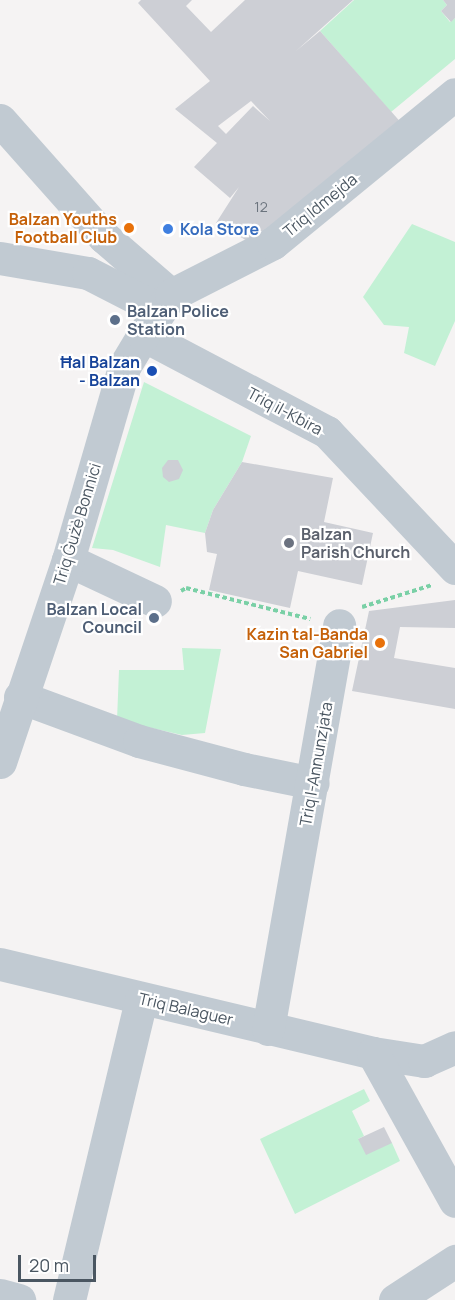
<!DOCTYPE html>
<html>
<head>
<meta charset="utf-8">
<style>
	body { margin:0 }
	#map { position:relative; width:455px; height:1300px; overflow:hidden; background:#f5f3f3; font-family:Manrope,sans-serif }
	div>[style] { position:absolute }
	.green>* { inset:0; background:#c3f1d5 }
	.building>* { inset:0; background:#cdcfd5 }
	.path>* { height:4px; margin-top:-2px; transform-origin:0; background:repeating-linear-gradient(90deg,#7ad0a6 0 4.5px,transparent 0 7.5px) }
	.minor>* { height:33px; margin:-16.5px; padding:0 16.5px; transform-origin:16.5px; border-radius:16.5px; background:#c1cad2 }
	.dots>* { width:16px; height:16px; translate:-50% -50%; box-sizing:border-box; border:3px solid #fff; border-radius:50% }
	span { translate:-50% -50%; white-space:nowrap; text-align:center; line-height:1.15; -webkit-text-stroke:4.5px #fff; paint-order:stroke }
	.number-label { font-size:14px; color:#6b747e }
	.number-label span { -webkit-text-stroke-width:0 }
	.street-label { font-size:16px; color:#4a5661 }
	.food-label { font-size:16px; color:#c56008; font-weight:700 }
	.right { translate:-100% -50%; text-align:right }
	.shop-label { font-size:16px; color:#366cbe; font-weight:700 }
	.left { translate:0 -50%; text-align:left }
	.service-label { font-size:16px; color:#4e5e75; font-weight:700 }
	.transit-label { font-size:16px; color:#164399; font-weight:700 }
	.worship-label { font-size:16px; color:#5b616d; font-weight:700 }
	.scale { position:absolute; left:18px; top:1255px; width:78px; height:27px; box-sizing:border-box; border:3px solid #4a5661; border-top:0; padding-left:8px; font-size:18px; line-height:21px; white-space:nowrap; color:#4a5661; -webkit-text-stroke:4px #fff; paint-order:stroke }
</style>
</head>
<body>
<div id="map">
	<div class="green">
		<i style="clip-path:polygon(354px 0,443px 0,447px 5px,441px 11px,450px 22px,455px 18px,455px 59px,391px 112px,320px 31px)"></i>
		<i style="clip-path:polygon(412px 224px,455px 242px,455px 321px,435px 366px,404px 353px,409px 327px,384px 325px,363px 297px)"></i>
		<i style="clip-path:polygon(144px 382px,251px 436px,242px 462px,213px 510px,205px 533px,166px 525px,160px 567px,113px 550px,92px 548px)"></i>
		<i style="clip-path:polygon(182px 648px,221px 649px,205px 733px,182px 735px,117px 720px,119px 670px,184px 670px)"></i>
		<i style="clip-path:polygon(364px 1089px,370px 1101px,352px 1111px,364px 1136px,358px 1139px,392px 1143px,400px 1161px,295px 1214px,260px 1139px)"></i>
	</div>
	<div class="building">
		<i style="clip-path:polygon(evenodd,141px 0,192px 0,186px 6px,211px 32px,245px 0,353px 0,296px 51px,320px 31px,404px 126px,251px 243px,216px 223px,239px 187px,230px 198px,194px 167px,217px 143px,175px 109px,210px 81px,138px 3px,141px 0,251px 101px,270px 121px,253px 106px,226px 134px,218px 126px,251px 101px)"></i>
		<i style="clip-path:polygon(443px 0,455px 0,455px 18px,451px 22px,441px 11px,447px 5px)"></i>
		<i style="clip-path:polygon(168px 460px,178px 460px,183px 470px,179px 479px,169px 482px,163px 477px,162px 468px)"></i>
		<i style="clip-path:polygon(242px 462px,333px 478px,324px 522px,373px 533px,362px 585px,298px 571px,290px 608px,209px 590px,217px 554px,207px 552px,205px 533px,213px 510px)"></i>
		<i style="clip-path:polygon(455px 600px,455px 628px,400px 627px,394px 658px,455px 668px,455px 709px,352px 691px,369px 611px)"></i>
		<i style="clip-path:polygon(384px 1127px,392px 1143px,366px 1155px,358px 1139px)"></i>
	</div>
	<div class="path">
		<i style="left:181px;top:591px;width:6px;rotate:-31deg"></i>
		<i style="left:186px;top:588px;width:128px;rotate:14deg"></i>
		<i style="left:362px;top:607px;width:73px;rotate:-17.4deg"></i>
	</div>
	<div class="minor">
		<i style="left:0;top:120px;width:157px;rotate:48.4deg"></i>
		<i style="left:104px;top:237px;width:89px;rotate:40.9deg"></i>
		<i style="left:0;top:258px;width:89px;rotate:9.7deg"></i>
		<i style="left:88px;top:273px;width:81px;rotate:27.2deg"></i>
		<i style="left:143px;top:335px;width:208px;rotate:27.8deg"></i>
		<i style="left:327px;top:432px;width:187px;rotate:46.7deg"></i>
		<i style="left:68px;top:560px;width:96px;rotate:25.2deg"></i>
		<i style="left:20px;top:697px;width:127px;rotate:20.3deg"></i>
		<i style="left:139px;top:741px;width:109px;rotate:14.9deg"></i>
		<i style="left:244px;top:769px;width:70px;rotate:11.5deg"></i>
		<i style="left:0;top:762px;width:213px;rotate:-71.4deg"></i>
		<i style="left:68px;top:560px;width:201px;rotate:-73.8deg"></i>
		<i style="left:124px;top:367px;width:37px;rotate:-59deg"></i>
		<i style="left:143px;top:335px;width:49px;rotate:-55deg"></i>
		<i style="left:171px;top:295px;width:114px;rotate:-27deg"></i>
		<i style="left:273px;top:243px;width:235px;rotate:-39.3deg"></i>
		<i style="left:0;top:964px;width:383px;rotate:13.4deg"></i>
		<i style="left:373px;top:1053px;width:52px;rotate:8.9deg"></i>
		<i style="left:424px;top:1061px;width:34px;rotate:-24deg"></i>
		<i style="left:268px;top:1029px;width:410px;rotate:-80deg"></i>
		<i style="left:373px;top:1053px;width:169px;rotate:61deg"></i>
		<i style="left:0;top:1295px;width:20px;rotate:15deg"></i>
		<i style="left:69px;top:1300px;width:309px;rotate:-76.5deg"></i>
		<i style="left:395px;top:1300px;width:72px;rotate:-33deg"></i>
	</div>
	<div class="dots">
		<i style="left:129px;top:228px;background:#e8710a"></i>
		<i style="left:168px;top:229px;background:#3f7fe0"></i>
		<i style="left:115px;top:320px;background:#5c6f8a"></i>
		<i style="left:152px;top:371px;background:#1a4fb4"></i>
		<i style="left:289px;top:543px;background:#6b7280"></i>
		<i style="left:154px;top:618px;background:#5c6f8a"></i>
		<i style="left:380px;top:643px;background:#e8710a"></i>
	</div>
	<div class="number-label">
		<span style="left:261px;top:207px">12</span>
	</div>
	<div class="street-label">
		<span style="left:320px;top:205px;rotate:-39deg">Triq Idmejda</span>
		<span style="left:285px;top:411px;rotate:28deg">Triq il-Kbira</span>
		<span style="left:77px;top:524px;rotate:-73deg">Triq Ġużè Bonnici</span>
		<span style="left:316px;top:764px;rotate:-80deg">Triq l-Annunzjata</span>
		<span style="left:186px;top:1009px;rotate:13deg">Triq Balaguer</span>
	</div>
	<div class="food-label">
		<span class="right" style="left:117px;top:228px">Balzan Youths<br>Football Club</span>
		<span class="right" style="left:368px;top:643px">Kazin tal-Banda<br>San Gabriel</span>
	</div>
	<div class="shop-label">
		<span class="left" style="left:180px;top:229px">Kola Store</span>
	</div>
	<div class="service-label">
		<span class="left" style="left:127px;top:320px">Balzan Police<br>Station</span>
		<span class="right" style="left:142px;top:618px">Balzan Local<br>Council</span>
	</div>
	<div class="transit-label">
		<span class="right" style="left:140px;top:371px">Ħal Balzan<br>- Balzan</span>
	</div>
	<div class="worship-label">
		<span class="left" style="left:301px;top:543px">Balzan<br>Parish Church</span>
	</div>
	<div class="scale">20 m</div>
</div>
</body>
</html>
